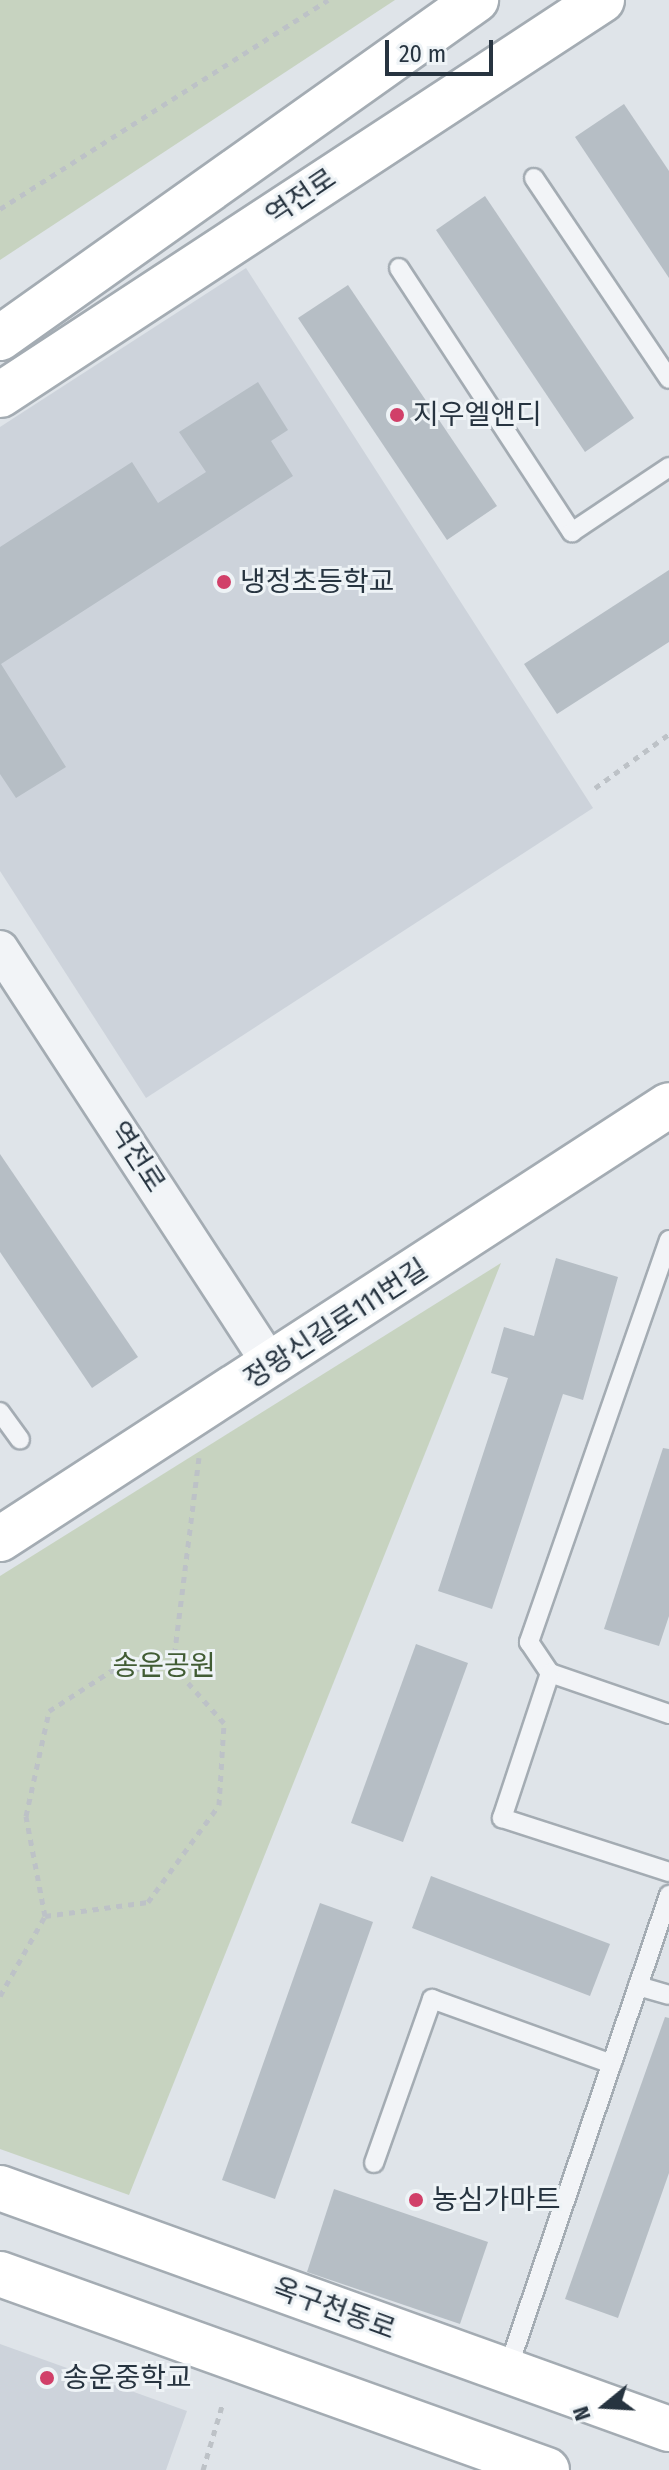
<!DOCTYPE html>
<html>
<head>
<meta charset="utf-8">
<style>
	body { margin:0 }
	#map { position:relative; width:669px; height:2470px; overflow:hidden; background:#dfe4e9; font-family:"Fira Sans Condensed","Noto Sans KR",sans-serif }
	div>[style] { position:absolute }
	.built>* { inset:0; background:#cdd3db }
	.green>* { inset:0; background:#c7d3c0 }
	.building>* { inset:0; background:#b6bec5 }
	.path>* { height:5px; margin-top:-2.5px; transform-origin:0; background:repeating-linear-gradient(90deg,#bdc2c7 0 6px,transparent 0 12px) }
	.roads { filter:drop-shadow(2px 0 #a4acb3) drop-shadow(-2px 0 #a4acb3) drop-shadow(0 2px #a4acb3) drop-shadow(0 -2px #a4acb3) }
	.lane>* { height:18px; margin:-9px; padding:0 9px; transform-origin:9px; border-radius:9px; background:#f2f4f7 }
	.street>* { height:36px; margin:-18px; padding:0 18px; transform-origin:18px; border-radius:18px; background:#f2f4f7 }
	.secondary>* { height:44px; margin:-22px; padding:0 22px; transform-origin:22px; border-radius:22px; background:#fff }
	.dots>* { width:22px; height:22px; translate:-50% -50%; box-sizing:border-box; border:4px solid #eef3f6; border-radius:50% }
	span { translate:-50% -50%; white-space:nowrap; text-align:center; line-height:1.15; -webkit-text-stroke:6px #eef3f6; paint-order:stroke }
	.street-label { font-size:28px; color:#273440 }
	.poi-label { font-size:28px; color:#273440 }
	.left { translate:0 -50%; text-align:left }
	.park-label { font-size:28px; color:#415c34 }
	.north { position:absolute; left:565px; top:2366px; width:80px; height:80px; -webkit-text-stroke:6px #eef3f6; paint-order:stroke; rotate:252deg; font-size:22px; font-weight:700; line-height:32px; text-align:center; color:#273440 }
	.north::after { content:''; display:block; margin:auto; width:28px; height:36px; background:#273440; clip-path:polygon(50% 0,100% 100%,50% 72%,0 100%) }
	.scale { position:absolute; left:385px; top:40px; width:108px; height:36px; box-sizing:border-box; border:4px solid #273440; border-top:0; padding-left:10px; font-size:24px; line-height:28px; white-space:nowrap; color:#273440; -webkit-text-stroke:6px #eef3f6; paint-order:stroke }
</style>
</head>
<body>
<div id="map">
	<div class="built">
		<i style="clip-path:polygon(246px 268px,593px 808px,146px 1098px,0 871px,0 427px)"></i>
		<i style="clip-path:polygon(0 2344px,187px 2411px,166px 2470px,0 2470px)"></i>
	</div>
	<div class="green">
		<i style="clip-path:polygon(0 0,395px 0,0 260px)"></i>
		<i style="clip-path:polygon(501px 1263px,129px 2195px,0 2149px,0 1576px)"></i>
	</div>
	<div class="building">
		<i style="clip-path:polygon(624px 104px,669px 171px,669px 278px,575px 137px)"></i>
		<i style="clip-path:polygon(485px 196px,634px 418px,585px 452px,436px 230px)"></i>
		<i style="clip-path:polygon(348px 285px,497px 506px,447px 540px,298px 318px)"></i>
		<i style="clip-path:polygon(258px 382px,288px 430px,271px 441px,293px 476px,1px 664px,66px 767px,16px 798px,0 774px,0 547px,132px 462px,158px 503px,206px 472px,179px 432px)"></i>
		<i style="clip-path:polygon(669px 570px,669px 642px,557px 714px,524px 664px)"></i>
		<i style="clip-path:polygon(0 1154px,138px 1357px,92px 1388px,0 1252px)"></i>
		<i style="clip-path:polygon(556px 1258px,618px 1277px,583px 1400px,563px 1394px,492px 1609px,438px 1591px,508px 1378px,491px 1373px,504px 1327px,534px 1336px)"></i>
		<i style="clip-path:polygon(663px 1448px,669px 1449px,669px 1616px,659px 1646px,604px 1629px)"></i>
		<i style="clip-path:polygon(416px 1644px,468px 1663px,403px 1842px,351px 1823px)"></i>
		<i style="clip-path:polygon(431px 1876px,610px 1944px,590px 1996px,412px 1928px)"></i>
		<i style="clip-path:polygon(320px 1903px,373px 1922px,275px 2199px,222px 2180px)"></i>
		<i style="clip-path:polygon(665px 2017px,669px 2018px,669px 2173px,618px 2318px,565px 2299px)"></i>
		<i style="clip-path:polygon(334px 2189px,488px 2242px,460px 2324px,307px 2272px)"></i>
	</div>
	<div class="path">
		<i style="left:0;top:209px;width:389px;rotate:-32.5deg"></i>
		<i style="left:595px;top:788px;width:92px;rotate:-36.1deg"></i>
		<i style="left:45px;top:1916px;width:104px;rotate:-7.7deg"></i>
		<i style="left:148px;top:1902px;width:120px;rotate:-53.8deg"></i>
		<i style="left:219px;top:1805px;width:82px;rotate:-86.5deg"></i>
		<i style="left:224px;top:1723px;width:76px;rotate:-131.8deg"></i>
		<i style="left:0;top:1996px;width:92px;rotate:-60.6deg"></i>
		<i style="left:45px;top:1916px;width:102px;rotate:-100.8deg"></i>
		<i style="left:26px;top:1816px;width:107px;rotate:-77.6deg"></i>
		<i style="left:49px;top:1711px;width:74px;rotate:-32.8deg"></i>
		<i style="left:111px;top:1671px;width:62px;rotate:-4.6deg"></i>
		<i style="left:173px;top:1666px;width:210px;rotate:-82.9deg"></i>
		<i style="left:203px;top:2470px;width:67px;rotate:-73.5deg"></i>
	</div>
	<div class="roads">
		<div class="lane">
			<i style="left:534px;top:178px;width:242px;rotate:56.1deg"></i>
			<i style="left:399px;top:268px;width:316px;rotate:56.8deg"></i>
			<i style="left:572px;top:532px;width:117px;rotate:-33.8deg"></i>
			<i style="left:669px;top:1240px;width:426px;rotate:109.2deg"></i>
			<i style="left:529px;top:1642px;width:37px;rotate:56deg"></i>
			<i style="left:550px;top:1673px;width:126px;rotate:19deg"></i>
			<i style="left:0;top:1412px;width:34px;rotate:54deg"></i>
			<i style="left:550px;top:1673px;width:153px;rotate:108.3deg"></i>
			<i style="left:502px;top:1818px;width:176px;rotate:17.9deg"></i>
			<i style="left:638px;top:1986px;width:32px;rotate:16deg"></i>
			<i style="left:374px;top:2163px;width:174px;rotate:-70.5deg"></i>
			<i style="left:432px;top:1999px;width:191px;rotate:19.9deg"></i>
			<i style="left:507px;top:2371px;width:503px;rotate:-71.2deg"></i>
		</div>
		<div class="street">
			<i style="left:0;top:949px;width:498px;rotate:56.9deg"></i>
		</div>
		<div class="secondary">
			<i style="left:0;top:338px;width:584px;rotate:-35.38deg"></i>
			<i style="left:0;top:395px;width:720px;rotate:-33.27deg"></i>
			<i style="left:0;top:1539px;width:797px;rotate:-32.97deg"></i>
			<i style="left:0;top:2188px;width:711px;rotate:19.81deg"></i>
			<i style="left:0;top:2274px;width:581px;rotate:19.71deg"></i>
		</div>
	</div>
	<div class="dots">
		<i style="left:397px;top:415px;background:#d14069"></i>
		<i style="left:224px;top:582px;background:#d14069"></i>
		<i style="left:416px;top:2200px;background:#d14069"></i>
		<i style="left:47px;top:2378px;background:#d14069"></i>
	</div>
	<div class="street-label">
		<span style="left:301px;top:197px;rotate:-34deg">역전로</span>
		<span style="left:137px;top:1157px;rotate:57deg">역전로</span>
		<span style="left:336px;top:1324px;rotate:-33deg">정왕신길로111번길</span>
		<span style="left:334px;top:2309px;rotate:20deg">옥구천동로</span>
	</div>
	<div class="poi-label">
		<span class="left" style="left:413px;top:415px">지우엘앤디</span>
		<span class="left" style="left:240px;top:582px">냉정초등학교</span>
		<span class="left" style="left:432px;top:2200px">농심가마트</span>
		<span class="left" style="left:63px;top:2378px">송운중학교</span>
	</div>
	<div class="park-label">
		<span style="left:164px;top:1666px">송운공원</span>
	</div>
	<div class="north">N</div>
	<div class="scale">20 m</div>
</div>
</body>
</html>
